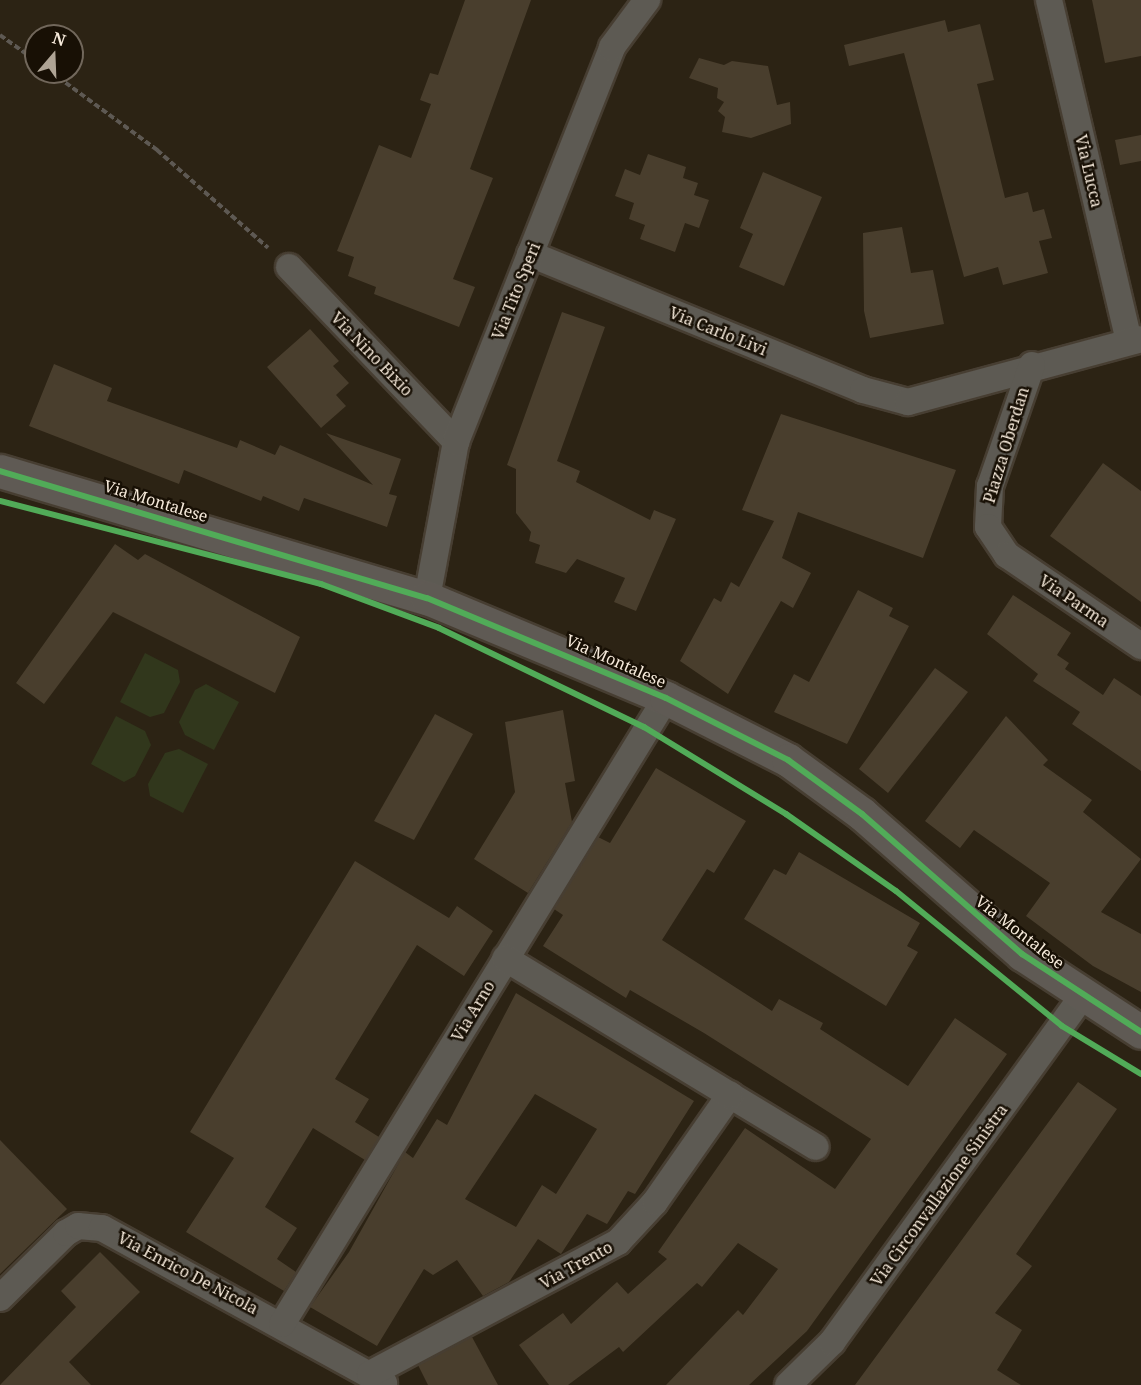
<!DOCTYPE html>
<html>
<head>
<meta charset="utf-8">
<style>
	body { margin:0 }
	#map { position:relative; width:1141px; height:1385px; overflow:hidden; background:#2c2314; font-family:"Noto Serif",serif }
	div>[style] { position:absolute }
	.green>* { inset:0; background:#31371c }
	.building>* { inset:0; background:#493e2d }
	.path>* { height:4px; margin-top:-2px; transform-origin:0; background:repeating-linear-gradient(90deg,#5e5953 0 6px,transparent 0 9px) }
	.roads { filter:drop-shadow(2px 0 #473e32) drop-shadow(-2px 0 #473e32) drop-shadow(0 2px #473e32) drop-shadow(0 -2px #473e32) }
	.street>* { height:26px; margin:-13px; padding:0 13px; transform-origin:13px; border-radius:13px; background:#5d5a53 }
	.secondary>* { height:33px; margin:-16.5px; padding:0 16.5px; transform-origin:16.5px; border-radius:16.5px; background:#5f5a54 }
	.cycleway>* { height:6px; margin:-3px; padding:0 3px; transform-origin:3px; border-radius:3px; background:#51ab58 }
	span { translate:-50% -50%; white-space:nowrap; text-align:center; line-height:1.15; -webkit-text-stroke:5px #181005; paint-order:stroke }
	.street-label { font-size:16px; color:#f6eadb }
	.north { position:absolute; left:24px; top:24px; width:60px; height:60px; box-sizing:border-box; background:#181005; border:2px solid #71675b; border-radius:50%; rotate:19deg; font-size:16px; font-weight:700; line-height:24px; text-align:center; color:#f6eadb }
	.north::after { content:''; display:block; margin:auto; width:21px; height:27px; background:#afa495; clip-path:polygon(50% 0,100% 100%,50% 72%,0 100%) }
</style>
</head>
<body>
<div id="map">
	<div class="green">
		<i style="clip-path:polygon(145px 653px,178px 670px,180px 682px,164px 713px,150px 717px,120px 702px)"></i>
		<i style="clip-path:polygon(206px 684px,239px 702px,214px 750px,185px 735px,179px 722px,195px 690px)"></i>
		<i style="clip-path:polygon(116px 716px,145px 731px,151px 745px,135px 776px,124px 782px,91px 764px)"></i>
		<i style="clip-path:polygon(179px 749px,208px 764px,183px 813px,150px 796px,148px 784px,165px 753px)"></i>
	</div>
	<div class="building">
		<i style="clip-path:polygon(465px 0,531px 0,470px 169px,493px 178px,453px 279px,475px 287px,459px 327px,374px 294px,376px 287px,348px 276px,354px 257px,337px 251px,379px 145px,411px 158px,431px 104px,420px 100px,430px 73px,438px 75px)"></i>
		<i style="clip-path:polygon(1092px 0,1141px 0,1141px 56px,1105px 63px)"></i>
		<i style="clip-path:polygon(945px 20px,948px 32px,980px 24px,994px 80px,977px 84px,1005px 198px,1028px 192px,1033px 212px,1044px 209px,1052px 238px,1039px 241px,1048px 273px,1003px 285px,998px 267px,964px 277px,904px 53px,849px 66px,844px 45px)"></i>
		<i style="clip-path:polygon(699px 58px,724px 65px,732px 61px,768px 66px,777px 105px,790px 102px,791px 124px,751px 138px,722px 132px,725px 117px,718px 111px,724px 102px,717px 98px,718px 88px,689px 78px)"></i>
		<i style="clip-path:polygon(1141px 135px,1141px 161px,1120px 165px,1115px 140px)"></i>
		<i style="clip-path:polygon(648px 154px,686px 167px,683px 178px,698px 183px,694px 195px,709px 200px,699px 228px,685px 223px,675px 252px,640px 239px,645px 225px,629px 219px,634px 203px,615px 196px,625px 169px,640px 175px)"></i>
		<i style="clip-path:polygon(763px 172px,822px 197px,784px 286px,739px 267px,753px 234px,740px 228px)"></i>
		<i style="clip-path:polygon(902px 227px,911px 273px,933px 270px,944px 324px,870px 338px,864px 311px,863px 233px)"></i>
		<i style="clip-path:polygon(562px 312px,605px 327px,557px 461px,580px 471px,576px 482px,650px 520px,654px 510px,676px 519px,636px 611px,614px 602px,625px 578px,577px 559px,566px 573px,535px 563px,540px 545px,529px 541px,531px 532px,516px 513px,516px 469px,507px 465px)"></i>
		<i style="clip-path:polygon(310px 329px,339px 361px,333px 366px,349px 383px,336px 395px,346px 406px,321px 428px,267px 367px)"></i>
		<i style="clip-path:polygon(54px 364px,112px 388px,107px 401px,237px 448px,240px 440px,275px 455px,280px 445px,373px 485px,326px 433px,401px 459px,389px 494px,397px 496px,387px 527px,304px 498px,299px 511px,263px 496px,261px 501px,184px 470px,179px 484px,29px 426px)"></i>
		<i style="clip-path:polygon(781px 414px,956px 470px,923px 558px,798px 512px,782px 558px,811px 573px,793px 608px,781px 601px,728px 694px,680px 661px,714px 598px,721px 602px,731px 582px,739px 587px,774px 521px,742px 510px)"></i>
		<i style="clip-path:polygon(1103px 463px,1141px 491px,1141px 602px,1050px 536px)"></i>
		<i style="clip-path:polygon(115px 544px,138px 560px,145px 554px,300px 637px,275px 693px,113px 612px,44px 704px,16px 683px)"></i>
		<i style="clip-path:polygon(858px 590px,893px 608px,889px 616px,909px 626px,847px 744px,774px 712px,794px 674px,809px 682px)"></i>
		<i style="clip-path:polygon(1013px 595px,1071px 633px,1057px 655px,1069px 663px,1065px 669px,1103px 695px,1114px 678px,1141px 696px,1141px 771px,1072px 724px,1080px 712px,1033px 681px,1038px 674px,987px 634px)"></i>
		<i style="clip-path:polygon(935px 668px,968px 692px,888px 793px,859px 769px)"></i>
		<i style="clip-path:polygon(563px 710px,575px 781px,565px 783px,572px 822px,528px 893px,474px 859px,515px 792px,505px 722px)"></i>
		<i style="clip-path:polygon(435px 714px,473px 734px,414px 840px,374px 821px)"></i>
		<i style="clip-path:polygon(1006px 716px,1048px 760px,1043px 765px,1092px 800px,1083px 812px,1141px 859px,1101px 912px,1141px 934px,1141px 992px,1093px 966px,1026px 916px,1050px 883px,974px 830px,960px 848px,925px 821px)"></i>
		<i style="clip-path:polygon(656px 768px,746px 821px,714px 873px,707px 869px,662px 940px,772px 1011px,779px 999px,823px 1023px,820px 1029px,908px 1086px,955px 1018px,1007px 1054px,807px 1331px,749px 1385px,666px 1385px,738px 1310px,743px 1315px,778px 1269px,738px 1243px,702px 1287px,697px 1283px,623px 1352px,619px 1347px,568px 1385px,549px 1385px,519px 1345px,563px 1313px,571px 1324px,617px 1282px,628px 1294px,667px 1259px,658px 1252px,745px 1128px,835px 1189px,871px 1139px,704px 1033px,630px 990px,626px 998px,543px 946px,563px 915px,554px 909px,598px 837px,610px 843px)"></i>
		<i style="clip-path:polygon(799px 852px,920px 923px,907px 946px,918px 952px,886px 1006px,744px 919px,774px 869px,786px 875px)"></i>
		<i style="clip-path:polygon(355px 861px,449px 918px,457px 906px,493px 931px,464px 976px,417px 945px,335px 1079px,369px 1099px,355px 1122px,379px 1137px,365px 1160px,313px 1128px,265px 1207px,297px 1228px,277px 1259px,296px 1272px,284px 1291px,186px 1232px,234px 1158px,190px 1132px)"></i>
		<i style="clip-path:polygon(evenodd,516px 993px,694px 1101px,635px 1194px,628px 1191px,607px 1224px,587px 1214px,561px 1254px,538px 1239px,509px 1282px,483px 1296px,457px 1260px,433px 1275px,424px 1269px,377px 1346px,310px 1307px,349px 1252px,405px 1152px,413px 1158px,437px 1119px,447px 1125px,516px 993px,535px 1094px,597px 1129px,556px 1194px,542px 1185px,516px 1227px,465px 1199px,535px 1094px)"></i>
		<i style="clip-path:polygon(1078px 1082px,1117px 1109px,1016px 1254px,1032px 1266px,995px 1313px,1022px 1330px,997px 1370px,1021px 1385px,855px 1385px)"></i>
		<i style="clip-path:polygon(0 1140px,67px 1209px,0 1274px)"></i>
		<i style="clip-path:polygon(100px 1252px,140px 1292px,69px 1362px,91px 1385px,0 1385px,76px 1307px,61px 1291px)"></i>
		<i style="clip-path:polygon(472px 1337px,498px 1385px,428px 1385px,418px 1365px)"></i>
	</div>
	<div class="path">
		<i style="left:0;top:35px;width:44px;rotate:35.8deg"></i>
		<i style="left:51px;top:72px;width:132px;rotate:36.3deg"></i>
		<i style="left:157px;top:150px;width:148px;rotate:41.4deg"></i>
	</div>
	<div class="roads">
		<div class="street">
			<i style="left:1049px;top:0;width:350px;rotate:76.8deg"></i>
			<i style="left:530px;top:254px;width:360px;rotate:22.2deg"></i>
			<i style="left:863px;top:390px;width:47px;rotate:14.9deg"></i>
			<i style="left:908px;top:402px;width:241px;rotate:-15.1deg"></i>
			<i style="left:289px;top:267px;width:242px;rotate:46.3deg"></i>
			<i style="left:1032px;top:365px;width:128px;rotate:109.1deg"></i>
			<i style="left:990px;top:486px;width:41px;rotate:92.8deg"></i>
			<i style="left:988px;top:527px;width:34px;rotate:56deg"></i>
			<i style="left:1007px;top:555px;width:162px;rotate:34.2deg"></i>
			<i style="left:427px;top:598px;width:159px;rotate:-79.5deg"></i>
			<i style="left:456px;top:442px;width:425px;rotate:-68.4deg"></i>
			<i style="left:612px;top:47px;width:59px;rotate:-53.3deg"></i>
			<i style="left:730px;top:1095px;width:100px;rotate:31.2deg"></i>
			<i style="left:0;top:1298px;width:93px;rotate:-44.6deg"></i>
			<i style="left:66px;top:1233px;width:14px;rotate:-30deg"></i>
			<i style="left:78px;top:1226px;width:24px;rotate:5deg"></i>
			<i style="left:102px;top:1228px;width:322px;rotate:28.8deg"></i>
			<i style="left:282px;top:1324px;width:734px;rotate:-58.47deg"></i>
			<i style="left:370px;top:1374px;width:281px;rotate:-28deg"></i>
			<i style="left:618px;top:1242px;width:54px;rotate:-47.2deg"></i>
			<i style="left:655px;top:1202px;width:131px;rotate:-55deg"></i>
			<i style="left:730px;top:1095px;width:263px;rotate:-148.7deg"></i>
			<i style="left:788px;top:1385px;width:62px;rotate:-44.3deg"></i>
			<i style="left:832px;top:1342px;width:426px;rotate:-54.1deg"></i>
		</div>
		<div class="secondary">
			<i style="left:0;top:471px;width:445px;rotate:16.6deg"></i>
			<i style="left:427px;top:598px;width:259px;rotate:22.7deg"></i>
			<i style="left:666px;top:698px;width:137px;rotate:26.9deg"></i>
			<i style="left:788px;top:760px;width:92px;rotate:36.1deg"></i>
			<i style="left:862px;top:814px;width:213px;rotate:41.2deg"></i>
			<i style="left:1022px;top:954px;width:142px;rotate:33.2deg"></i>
		</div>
	</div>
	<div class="cycleway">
		<i style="left:0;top:471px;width:445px;rotate:16.6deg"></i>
		<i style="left:427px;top:598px;width:259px;rotate:22.7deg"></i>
		<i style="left:666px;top:698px;width:137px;rotate:26.9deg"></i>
		<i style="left:788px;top:760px;width:92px;rotate:36.1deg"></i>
		<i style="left:862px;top:814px;width:213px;rotate:41.2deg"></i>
		<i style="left:1022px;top:954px;width:142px;rotate:33.2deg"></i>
		<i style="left:0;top:501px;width:332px;rotate:14.5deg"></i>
		<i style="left:321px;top:584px;width:126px;rotate:20.4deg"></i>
		<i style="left:439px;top:628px;width:228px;rotate:25.8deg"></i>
		<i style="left:644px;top:727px;width:167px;rotate:31.5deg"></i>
		<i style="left:786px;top:814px;width:134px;rotate:35deg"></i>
		<i style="left:896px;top:891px;width:214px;rotate:39.1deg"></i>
		<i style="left:1062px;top:1026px;width:92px;rotate:31.3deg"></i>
	</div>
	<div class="street-label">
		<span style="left:1089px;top:171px;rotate:77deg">Via Lucca</span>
		<span style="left:516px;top:291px;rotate:-68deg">Via Tito Speri</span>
		<span style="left:718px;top:331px;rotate:22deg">Via Carlo Livi</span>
		<span style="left:372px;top:354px;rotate:46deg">Via Nino Bixio</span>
		<span style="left:1006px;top:445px;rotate:-73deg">Piazza Oberdan</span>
		<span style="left:156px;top:501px;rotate:17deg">Via Montalese</span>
		<span style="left:1074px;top:601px;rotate:34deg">Via Parma</span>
		<span style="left:616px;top:661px;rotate:24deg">Via Montalese</span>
		<span style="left:1020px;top:932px;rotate:38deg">Via Montalese</span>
		<span style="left:473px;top:1011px;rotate:-59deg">Via Arno</span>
		<span style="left:939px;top:1195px;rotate:-54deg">Via Circonvallazione Sinistra</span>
		<span style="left:576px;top:1265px;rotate:-29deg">Via Trento</span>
		<span style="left:188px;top:1273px;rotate:28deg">Via Enrico De Nicola</span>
	</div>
	<div class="north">N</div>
</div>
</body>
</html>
